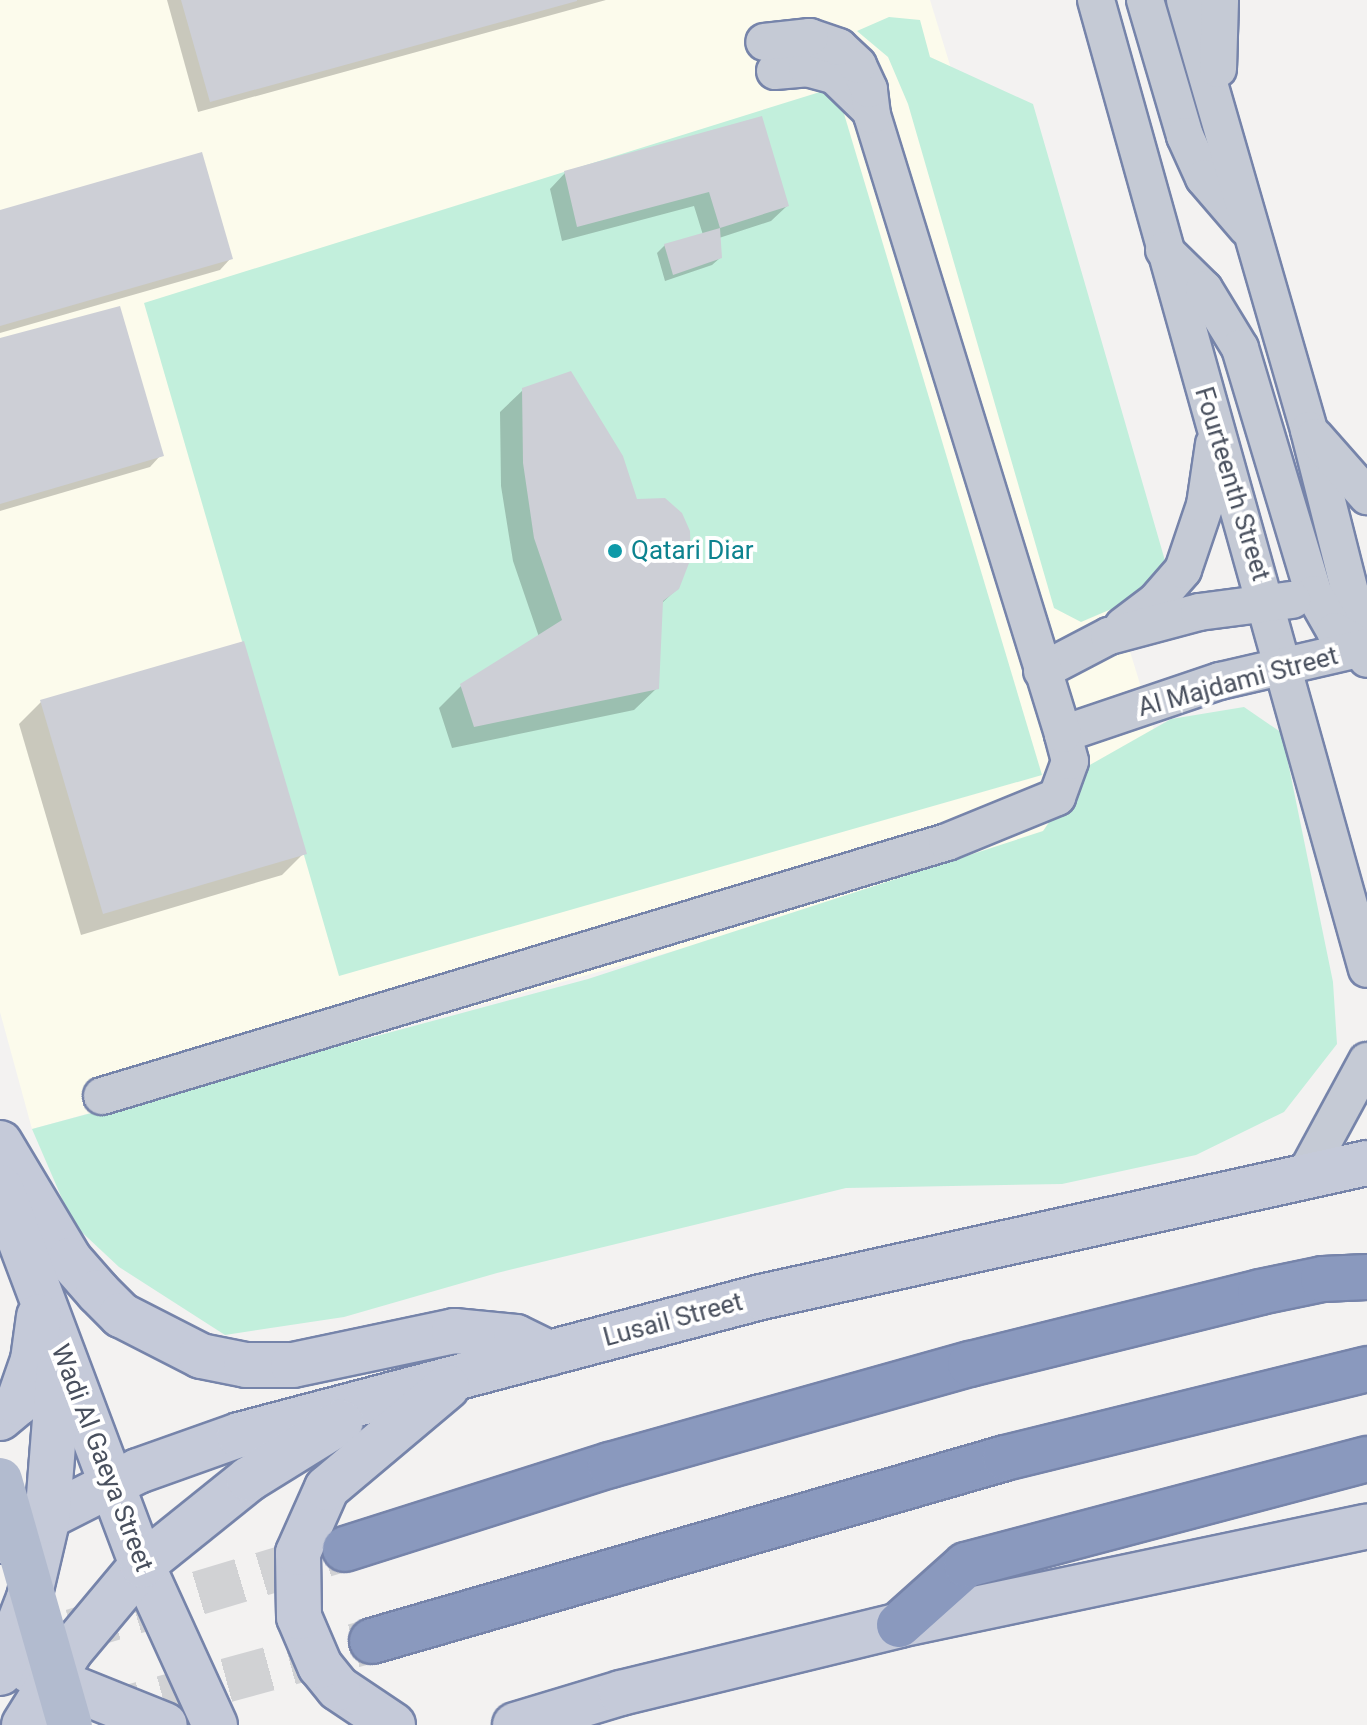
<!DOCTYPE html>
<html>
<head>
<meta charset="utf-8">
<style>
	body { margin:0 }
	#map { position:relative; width:1367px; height:1725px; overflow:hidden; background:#f3f2f1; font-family:Roboto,sans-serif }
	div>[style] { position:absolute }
	.commercial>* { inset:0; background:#fcfbec }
	.green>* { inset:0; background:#c2efdc }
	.shadow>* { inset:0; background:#0003 }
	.building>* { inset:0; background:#cdcfd6 }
	.highway-tunnel>* { height:44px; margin-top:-22px; transform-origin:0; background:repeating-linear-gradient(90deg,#d1d2d4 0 44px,transparent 0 66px) }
	.roads { filter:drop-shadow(2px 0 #7684aa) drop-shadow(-2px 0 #7684aa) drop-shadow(0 2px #7684aa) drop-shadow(0 -2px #7684aa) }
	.street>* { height:36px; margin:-18px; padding:0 18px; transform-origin:18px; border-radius:18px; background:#c5cad5 }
	.secondary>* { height:44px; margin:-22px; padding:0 22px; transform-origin:22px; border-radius:22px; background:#c5cad9 }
	.highway>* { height:44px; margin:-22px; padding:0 22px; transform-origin:22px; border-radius:22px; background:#8a99be }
	.primary-bridge>* { height:44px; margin:-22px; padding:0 22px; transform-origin:22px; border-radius:22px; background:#b2bbcf }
	.dots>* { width:22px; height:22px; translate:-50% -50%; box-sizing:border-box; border:4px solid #fff; border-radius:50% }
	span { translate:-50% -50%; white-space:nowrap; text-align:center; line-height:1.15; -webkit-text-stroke:8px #fff; paint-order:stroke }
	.street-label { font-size:26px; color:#49505e }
	.culture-label { font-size:26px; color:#0d838f }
	.left { translate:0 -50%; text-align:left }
</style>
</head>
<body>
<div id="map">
	<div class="commercial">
		<i style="clip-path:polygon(0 0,930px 0,1179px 811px,32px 1129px,0 1012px)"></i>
	</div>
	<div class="green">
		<i style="clip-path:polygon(889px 17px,920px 20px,930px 57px,1033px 104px,1168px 571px,1142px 596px,1081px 622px,1054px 608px,908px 104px,888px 57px,857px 31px)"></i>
		<i style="clip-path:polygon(836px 87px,1042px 775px,339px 976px,144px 303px)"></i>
		<i style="clip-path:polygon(1244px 707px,1282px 733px,1333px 982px,1337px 1044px,1284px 1112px,1196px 1155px,1062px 1184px,846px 1188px,497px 1273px,344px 1317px,225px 1335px,119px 1267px,73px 1224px,32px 1129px,588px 979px,1043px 831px,1088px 766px,1171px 719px)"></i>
	</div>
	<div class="shadow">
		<i style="clip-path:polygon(167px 0,606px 0,198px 112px)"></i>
		<i style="clip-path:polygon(760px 119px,787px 206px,771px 221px,719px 238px,720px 258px,712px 265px,665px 281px,657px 253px,665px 245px,703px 235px,694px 206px,562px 241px,550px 189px,565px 173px)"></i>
		<i style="clip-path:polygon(0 212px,231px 258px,220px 270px,0 333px)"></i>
		<i style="clip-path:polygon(0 340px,161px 455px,150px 467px,0 511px)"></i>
		<i style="clip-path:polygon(523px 390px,635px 501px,678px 588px,660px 605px,657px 688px,634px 710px,452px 748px,439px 708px,461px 686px,539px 637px,513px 561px,501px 486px,500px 412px)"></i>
		<i style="clip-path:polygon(41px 702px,304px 853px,282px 875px,81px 935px,19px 724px)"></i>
	</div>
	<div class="building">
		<i style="clip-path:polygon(181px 0,577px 0,577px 1px,210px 102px)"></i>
		<i style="clip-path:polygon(762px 116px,789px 206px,720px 228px,709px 192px,577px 227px,564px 171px)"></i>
		<i style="clip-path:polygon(202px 152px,233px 259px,0 326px,0 210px)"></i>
		<i style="clip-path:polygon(720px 228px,722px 258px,673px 275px,664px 244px)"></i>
		<i style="clip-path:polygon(120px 306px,164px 456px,0 504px,0 338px)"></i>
		<i style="clip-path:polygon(571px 371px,623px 456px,637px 499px,665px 498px,682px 513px,690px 531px,691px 558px,679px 589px,663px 601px,659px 689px,474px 727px,460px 684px,562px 620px,534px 538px,523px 463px,522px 388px)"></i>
		<i style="clip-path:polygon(244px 641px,307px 854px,103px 914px,40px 700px)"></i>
	</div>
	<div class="highway-tunnel">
		<i style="left:72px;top:1631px;width:285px;rotate:-16.7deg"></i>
		<i style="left:99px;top:1715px;width:283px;rotate:-15.2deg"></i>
	</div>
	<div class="roads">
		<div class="street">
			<i style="left:1096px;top:0;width:1006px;rotate:74.38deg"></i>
			<i style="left:1145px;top:0;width:142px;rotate:73.6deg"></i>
			<i style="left:1185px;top:136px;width:46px;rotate:65.7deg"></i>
			<i style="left:1204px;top:178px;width:66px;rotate:49.3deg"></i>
			<i style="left:1185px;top:0;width:448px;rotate:73.9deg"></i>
			<i style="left:1309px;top:430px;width:236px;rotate:75.8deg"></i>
			<i style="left:1218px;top:69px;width:69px;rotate:-88.3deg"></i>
			<i style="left:775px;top:71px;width:32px;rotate:-5deg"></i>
			<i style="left:807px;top:68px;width:28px;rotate:15deg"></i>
			<i style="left:834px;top:75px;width:46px;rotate:44.1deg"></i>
			<i style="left:1164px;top:250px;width:56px;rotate:44.3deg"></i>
			<i style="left:1204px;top:289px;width:69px;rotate:58.6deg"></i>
			<i style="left:1240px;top:348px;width:257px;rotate:73.3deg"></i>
			<i style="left:1314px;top:594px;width:43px;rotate:60.4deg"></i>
			<i style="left:1335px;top:631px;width:34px;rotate:30deg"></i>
			<i style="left:1315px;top:437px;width:79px;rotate:48.6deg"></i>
			<i style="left:1123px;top:626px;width:41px;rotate:-37.1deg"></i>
			<i style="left:1156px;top:601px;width:41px;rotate:-48.9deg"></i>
			<i style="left:1183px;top:570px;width:69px;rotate:-71.3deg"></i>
			<i style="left:1205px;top:505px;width:62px;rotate:-81.6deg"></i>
			<i style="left:1042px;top:671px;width:76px;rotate:-27.6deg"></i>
			<i style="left:1109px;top:636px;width:93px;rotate:-14.9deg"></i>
			<i style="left:1199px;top:612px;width:94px;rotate:-7.4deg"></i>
			<i style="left:1063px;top:734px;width:166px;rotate:-18.7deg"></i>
			<i style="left:1220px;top:681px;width:151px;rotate:-13deg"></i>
			<i style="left:102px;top:1096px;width:882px;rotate:-16.73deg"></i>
			<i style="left:947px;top:842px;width:119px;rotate:-22.2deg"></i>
			<i style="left:1057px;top:797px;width:38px;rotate:-70deg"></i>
			<i style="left:1070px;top:761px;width:28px;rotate:-105deg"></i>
			<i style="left:1063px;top:734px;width:648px;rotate:-107.15deg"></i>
			<i style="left:872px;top:115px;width:26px;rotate:-97deg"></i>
			<i style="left:869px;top:89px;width:26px;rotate:-115deg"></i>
			<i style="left:858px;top:65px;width:26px;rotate:-137deg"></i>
			<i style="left:839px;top:47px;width:31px;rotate:-161deg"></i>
			<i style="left:810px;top:37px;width:46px;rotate:173.8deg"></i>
			<i style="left:1304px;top:1177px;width:132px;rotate:-61.5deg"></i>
		</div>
		<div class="secondary">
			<i style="left:0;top:1143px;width:136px;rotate:59.1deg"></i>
			<i style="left:70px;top:1260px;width:43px;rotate:48.8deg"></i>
			<i style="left:98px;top:1292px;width:33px;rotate:45deg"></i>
			<i style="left:121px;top:1315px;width:90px;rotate:27.1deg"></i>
			<i style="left:201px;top:1356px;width:46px;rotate:11.3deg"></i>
			<i style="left:246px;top:1365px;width:47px"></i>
			<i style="left:293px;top:1365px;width:165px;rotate:-11.9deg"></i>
			<i style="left:454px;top:1331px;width:62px;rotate:5.5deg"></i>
			<i style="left:516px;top:1337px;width:37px;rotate:26deg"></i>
			<i style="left:0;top:1187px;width:404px;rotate:69.4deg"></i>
			<i style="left:142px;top:1565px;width:176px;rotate:65.5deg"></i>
			<i style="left:0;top:1418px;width:23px;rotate:-40deg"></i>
			<i style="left:18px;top:1403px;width:46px;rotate:-70.8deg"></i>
			<i style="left:33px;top:1360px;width:44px;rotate:-82.2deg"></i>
			<i style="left:0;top:1541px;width:155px;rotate:-26.9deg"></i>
			<i style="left:138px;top:1471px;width:107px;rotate:-19.6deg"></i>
			<i style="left:239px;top:1435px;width:540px;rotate:-14.81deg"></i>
			<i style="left:761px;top:1297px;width:621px;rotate:-12.47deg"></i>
			<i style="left:30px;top:1671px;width:145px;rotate:21.8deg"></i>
			<i style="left:0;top:1673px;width:80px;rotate:-68.9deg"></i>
			<i style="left:29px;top:1598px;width:79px;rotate:-76.8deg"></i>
			<i style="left:47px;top:1521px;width:151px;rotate:-85.5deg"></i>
			<i style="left:24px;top:1725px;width:87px;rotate:-58.1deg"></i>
			<i style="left:70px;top:1651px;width:112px;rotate:-50.1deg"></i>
			<i style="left:142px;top:1565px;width:137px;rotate:-38.8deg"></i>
			<i style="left:249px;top:1479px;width:108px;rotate:-31.8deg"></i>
			<i style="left:393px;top:1725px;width:66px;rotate:-146.1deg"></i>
			<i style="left:338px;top:1688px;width:28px;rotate:-129deg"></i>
			<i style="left:320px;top:1666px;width:53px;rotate:-113.2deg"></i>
			<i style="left:299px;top:1617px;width:64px;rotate:-90.9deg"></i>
			<i style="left:298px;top:1553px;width:71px;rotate:-66deg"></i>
			<i style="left:327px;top:1488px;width:157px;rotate:-40.1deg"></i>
			<i style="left:515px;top:1725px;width:111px;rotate:-16.8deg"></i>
			<i style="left:621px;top:1693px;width:286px;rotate:-13.7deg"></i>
			<i style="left:899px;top:1625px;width:478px;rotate:-11.9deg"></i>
		</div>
		<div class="highway">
			<i style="left:345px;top:1549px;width:278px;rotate:-17.6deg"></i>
			<i style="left:610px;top:1465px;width:374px;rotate:-15.7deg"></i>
			<i style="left:970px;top:1364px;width:299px;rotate:-13.9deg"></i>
			<i style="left:1260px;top:1292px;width:64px;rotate:-11.7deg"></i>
			<i style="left:1323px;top:1279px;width:44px;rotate:-2.6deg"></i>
			<i style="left:899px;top:1625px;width:90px;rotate:-41.8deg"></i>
			<i style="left:966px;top:1565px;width:415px;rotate:-14.8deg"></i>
			<i style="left:372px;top:1641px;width:659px;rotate:-16.12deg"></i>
			<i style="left:1005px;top:1458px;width:373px;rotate:-13.8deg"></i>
		</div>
	</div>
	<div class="primary-bridge">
		<i style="left:0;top:1480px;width:255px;rotate:74.1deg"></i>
	</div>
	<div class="dots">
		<i style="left:615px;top:551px;background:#0f9aa8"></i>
	</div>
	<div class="street-label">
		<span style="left:1232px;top:484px;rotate:73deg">Fourteenth Street</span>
		<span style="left:1238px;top:682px;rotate:-15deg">Al Majdami Street</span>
		<span style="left:673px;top:1320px;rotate:-15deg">Lusail Street</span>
		<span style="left:102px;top:1458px;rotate:69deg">Wadi Al Gaeya Street</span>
	</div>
	<div class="culture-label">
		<span class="left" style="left:631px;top:551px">Qatari Diar</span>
	</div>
</div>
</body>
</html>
